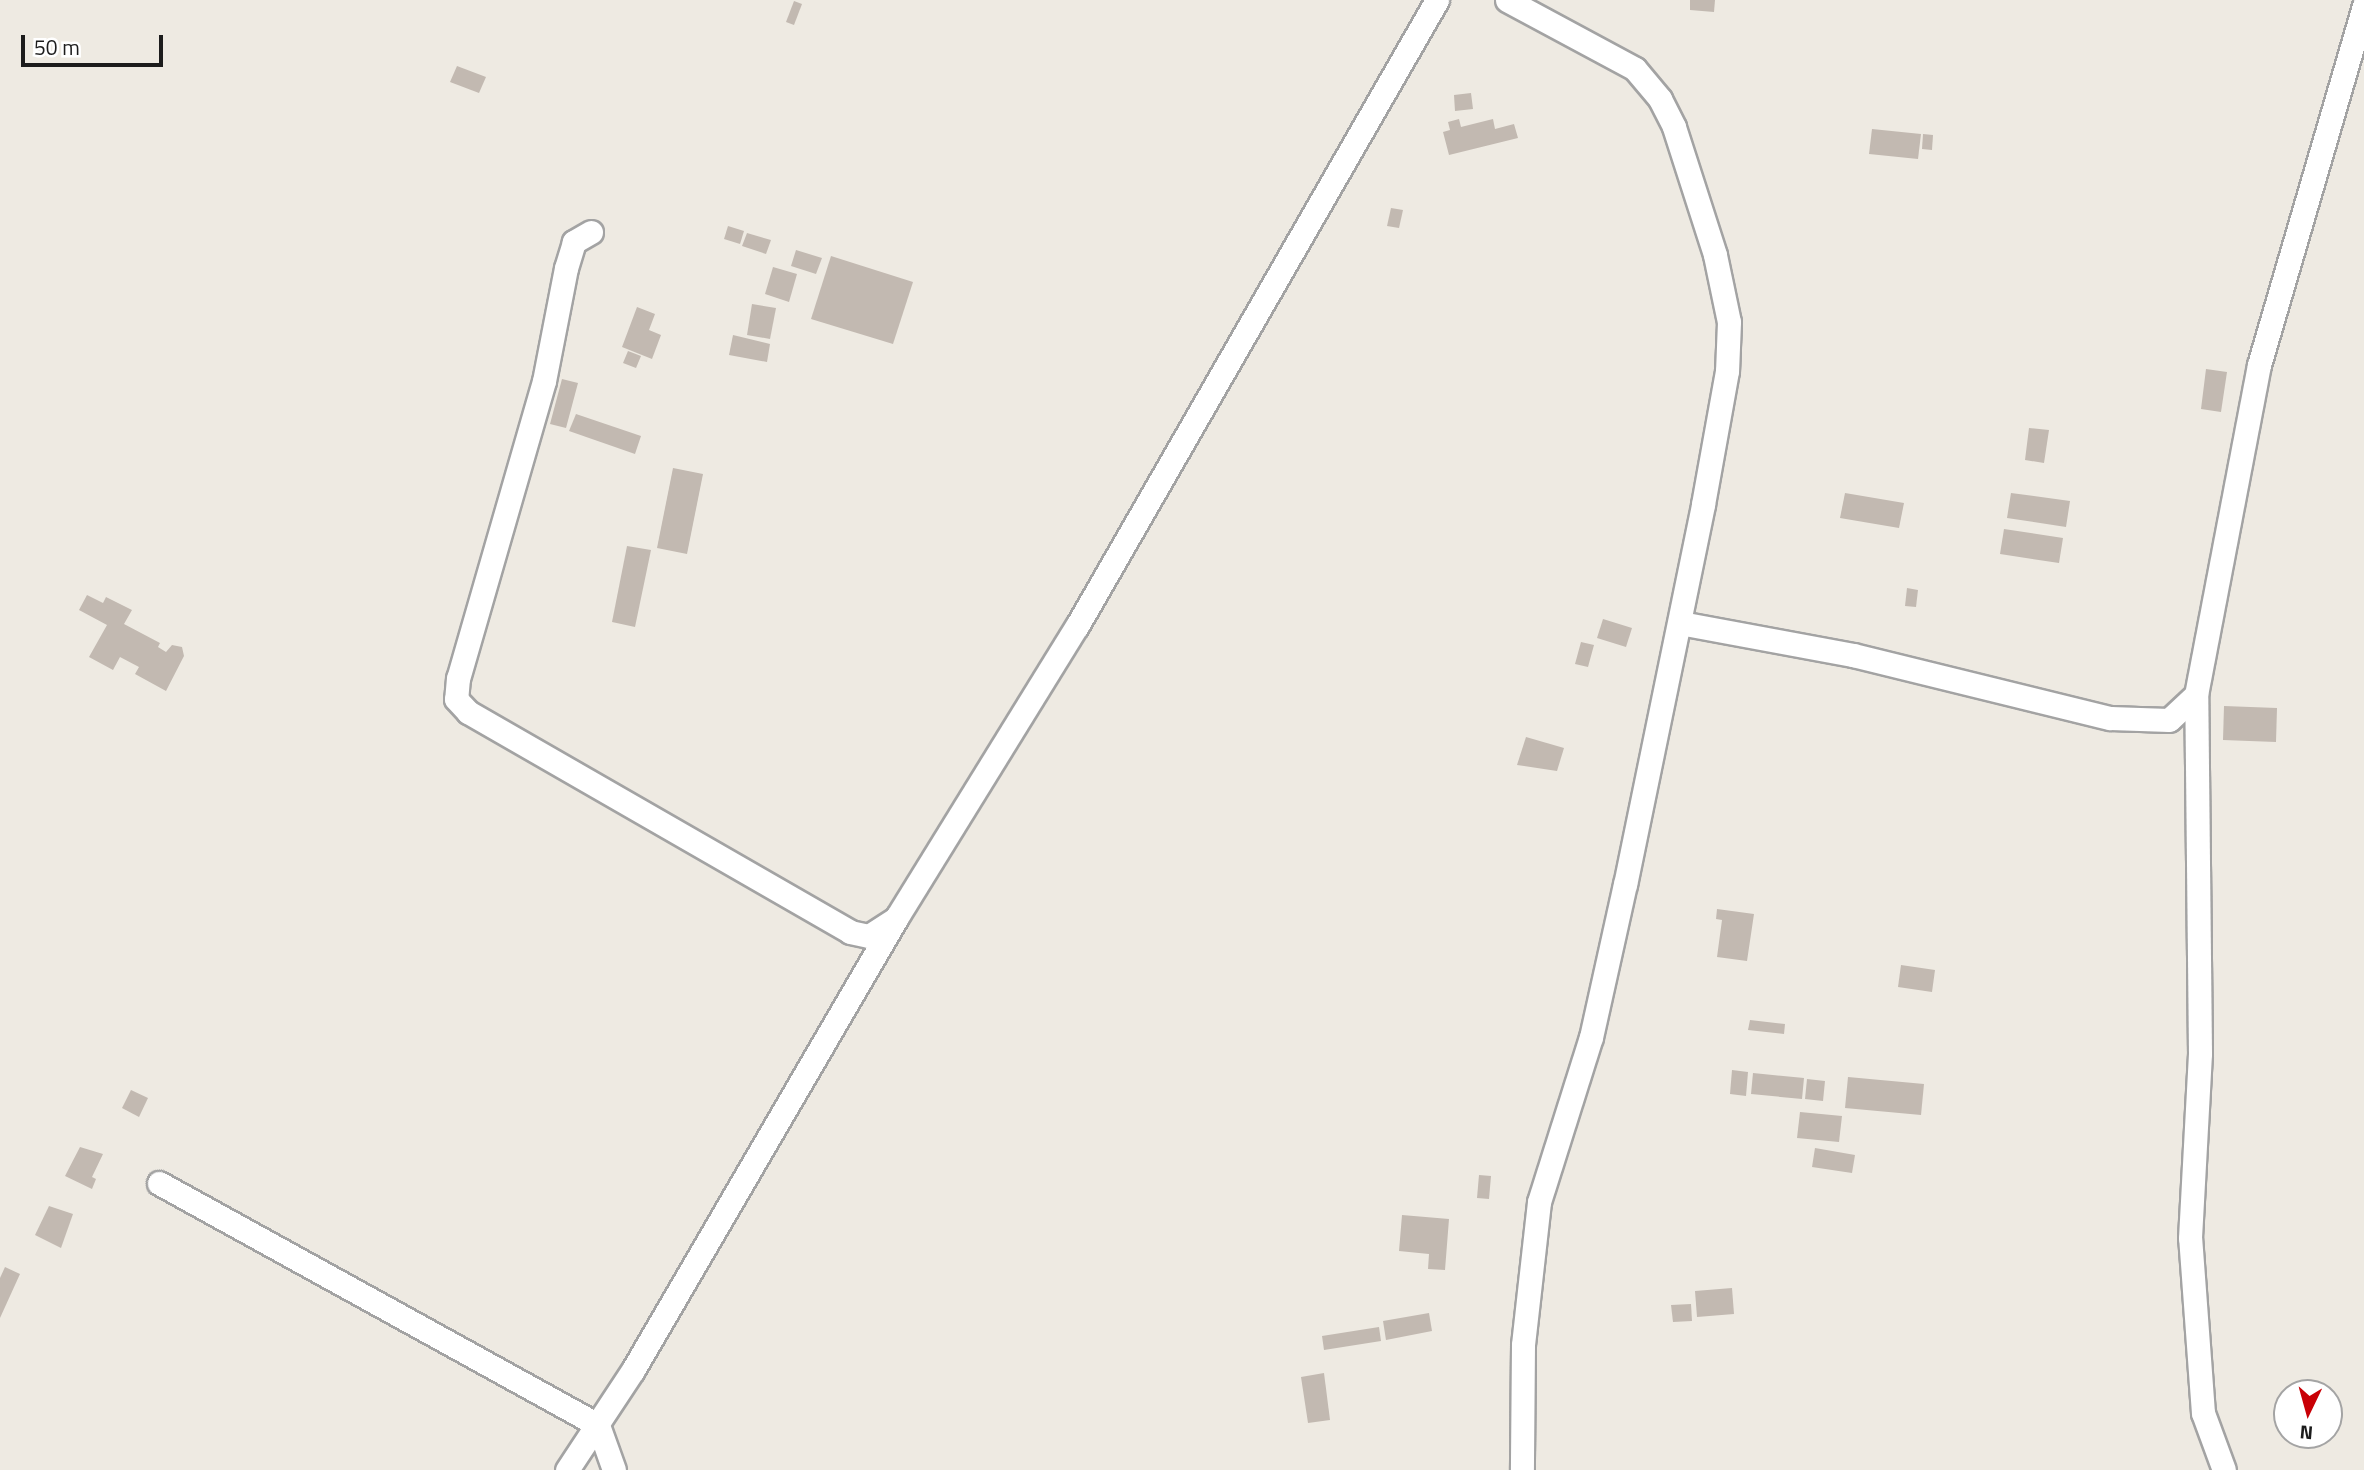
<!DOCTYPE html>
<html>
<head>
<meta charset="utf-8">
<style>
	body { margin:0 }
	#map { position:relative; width:2364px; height:1470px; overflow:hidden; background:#eeeae2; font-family:"Titillium Web",sans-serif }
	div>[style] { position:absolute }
	.building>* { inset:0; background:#c2b9b1 }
	.roads { filter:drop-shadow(2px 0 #a3a3a3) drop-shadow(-2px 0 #a3a3a3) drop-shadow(0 2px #a3a3a3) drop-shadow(0 -2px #a3a3a3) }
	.minor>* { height:23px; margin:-11.5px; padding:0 11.5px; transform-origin:11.5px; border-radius:11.5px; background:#fff }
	span { translate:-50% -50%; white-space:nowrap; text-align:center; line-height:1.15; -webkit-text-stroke:6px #fff; paint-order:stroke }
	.north { position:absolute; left:2273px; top:1379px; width:70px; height:70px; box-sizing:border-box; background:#fff; border:2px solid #a4a4a4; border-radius:50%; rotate:185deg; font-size:19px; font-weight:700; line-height:28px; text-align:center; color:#1c1c1c }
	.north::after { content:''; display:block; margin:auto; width:24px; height:32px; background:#c90006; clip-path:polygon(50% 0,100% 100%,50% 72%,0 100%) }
	.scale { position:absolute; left:21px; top:35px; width:142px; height:32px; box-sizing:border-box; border:4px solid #1c1c1c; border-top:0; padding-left:9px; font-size:21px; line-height:24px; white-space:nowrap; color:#1c1c1c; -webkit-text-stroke:5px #fff; paint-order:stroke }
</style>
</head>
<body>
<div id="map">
	<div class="building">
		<i style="clip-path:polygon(1690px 0,1715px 0,1714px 12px,1690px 10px)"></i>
		<i style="clip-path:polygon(794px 1px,802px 4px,794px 25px,786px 22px)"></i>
		<i style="clip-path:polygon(457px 66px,486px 77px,479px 93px,450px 82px)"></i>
		<i style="clip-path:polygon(1471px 93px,1473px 109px,1455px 111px,1454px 95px)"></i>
		<i style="clip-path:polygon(1459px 119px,1461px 127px,1493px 119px,1495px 129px,1514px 124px,1518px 138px,1449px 155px,1443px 132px,1450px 130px,1448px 122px)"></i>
		<i style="clip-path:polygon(1872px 129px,1921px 134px,1918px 159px,1869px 154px)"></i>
		<i style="clip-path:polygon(1923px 134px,1933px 135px,1932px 150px,1922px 149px)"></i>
		<i style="clip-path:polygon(1391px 208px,1403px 210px,1399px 228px,1387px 226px)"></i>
		<i style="clip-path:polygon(728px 226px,744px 231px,740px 244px,724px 239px)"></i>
		<i style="clip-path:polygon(747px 233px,771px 240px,766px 254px,742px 246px)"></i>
		<i style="clip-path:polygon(796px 250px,822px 258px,816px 274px,791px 266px)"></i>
		<i style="clip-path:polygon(831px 256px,913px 282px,893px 344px,811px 319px)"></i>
		<i style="clip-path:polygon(773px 267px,797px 274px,789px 302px,765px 294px)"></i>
		<i style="clip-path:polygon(752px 304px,776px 308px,770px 339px,747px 335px)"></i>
		<i style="clip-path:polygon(637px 307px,655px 314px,649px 330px,661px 335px,652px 359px,622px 347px)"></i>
		<i style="clip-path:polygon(733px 335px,770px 344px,767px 362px,729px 355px)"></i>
		<i style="clip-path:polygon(628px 351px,641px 356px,636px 368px,623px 363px)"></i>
		<i style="clip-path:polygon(2206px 369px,2227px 372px,2221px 412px,2201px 409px)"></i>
		<i style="clip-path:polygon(562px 379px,578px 383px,566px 428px,550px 424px)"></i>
		<i style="clip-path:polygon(576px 414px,641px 436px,635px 454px,569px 431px)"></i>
		<i style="clip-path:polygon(2029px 428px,2049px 430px,2044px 463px,2025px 460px)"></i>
		<i style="clip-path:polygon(673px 468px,703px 474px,687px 554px,657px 548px)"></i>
		<i style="clip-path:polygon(1845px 493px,1904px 503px,1899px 528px,1840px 518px)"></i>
		<i style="clip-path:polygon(2011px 493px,2070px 501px,2066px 527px,2007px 518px)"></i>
		<i style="clip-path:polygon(2004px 529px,2063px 538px,2059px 563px,2000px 554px)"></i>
		<i style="clip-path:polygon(627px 546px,651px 550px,635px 627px,612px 622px)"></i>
		<i style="clip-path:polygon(1907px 588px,1918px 590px,1916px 607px,1905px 606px)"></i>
		<i style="clip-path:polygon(87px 595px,103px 603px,106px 597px,132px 610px,124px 624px,160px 643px,158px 647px,166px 652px,172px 645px,182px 647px,184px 656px,166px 691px,135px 674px,139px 667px,120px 657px,113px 670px,89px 657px,107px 625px,79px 610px)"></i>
		<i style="clip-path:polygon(1603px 619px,1632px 628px,1626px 647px,1597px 638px)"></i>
		<i style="clip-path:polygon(1581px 642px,1594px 645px,1588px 667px,1575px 664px)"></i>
		<i style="clip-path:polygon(2224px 706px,2277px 708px,2276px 742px,2223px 740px)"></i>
		<i style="clip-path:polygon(1526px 737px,1564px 748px,1557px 771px,1517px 765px)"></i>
		<i style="clip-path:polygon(1717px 909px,1754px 914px,1747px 961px,1717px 957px,1722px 920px,1716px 919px)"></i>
		<i style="clip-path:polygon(1901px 965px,1935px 970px,1932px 992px,1898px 987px)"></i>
		<i style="clip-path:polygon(1750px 1020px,1785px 1024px,1784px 1034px,1748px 1030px)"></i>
		<i style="clip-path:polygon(1732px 1070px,1748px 1072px,1746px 1096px,1730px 1094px)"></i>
		<i style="clip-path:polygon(1753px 1073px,1804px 1078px,1802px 1099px,1751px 1094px)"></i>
		<i style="clip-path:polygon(1848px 1077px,1924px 1084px,1921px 1115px,1845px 1108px)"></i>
		<i style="clip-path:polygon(1807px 1079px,1825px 1081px,1823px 1101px,1805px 1099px)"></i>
		<i style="clip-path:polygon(131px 1090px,148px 1098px,139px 1117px,122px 1108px)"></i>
		<i style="clip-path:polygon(1800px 1112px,1842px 1116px,1839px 1142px,1797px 1138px)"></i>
		<i style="clip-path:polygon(80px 1147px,103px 1154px,92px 1177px,96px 1179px,92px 1189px,65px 1176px)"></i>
		<i style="clip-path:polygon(1815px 1148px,1855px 1155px,1852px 1173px,1812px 1167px)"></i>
		<i style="clip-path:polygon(1479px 1175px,1491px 1176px,1489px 1199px,1477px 1198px)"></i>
		<i style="clip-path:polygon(49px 1206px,73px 1214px,61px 1248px,35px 1235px)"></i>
		<i style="clip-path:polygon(1402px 1215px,1449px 1219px,1445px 1270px,1428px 1269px,1429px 1254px,1399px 1251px)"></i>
		<i style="clip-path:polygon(5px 1267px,20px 1274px,0 1318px,0 1278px)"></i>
		<i style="clip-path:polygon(1732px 1288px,1734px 1314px,1697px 1317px,1695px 1291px)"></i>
		<i style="clip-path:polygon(1691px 1304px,1692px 1321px,1673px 1322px,1671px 1305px)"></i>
		<i style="clip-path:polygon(1429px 1313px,1432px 1331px,1386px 1340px,1383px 1321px)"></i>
		<i style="clip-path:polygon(1379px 1327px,1381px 1341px,1324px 1350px,1322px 1336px)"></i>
		<i style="clip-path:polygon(1324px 1373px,1330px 1420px,1308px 1423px,1301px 1377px)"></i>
	</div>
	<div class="roads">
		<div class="minor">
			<i style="left:1507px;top:0;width:145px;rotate:28.3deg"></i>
			<i style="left:1635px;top:69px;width:39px;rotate:50deg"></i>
			<i style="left:1660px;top:99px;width:31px;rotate:63deg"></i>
			<i style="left:1674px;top:127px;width:134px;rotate:72.2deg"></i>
			<i style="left:1715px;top:255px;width:68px;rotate:78.2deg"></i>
			<i style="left:1729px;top:322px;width:49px;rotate:92.3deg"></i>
			<i style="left:1727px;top:371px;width:136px;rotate:100.2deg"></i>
			<i style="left:1703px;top:505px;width:387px;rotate:101.6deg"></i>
			<i style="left:1625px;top:884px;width:157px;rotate:102.5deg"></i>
			<i style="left:1591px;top:1037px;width:173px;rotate:107.5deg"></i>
			<i style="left:1539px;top:1202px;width:144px;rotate:96.4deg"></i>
			<i style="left:1523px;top:1345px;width:125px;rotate:90.5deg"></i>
			<i style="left:591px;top:232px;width:20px;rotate:150deg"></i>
			<i style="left:574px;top:242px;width:27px;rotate:107deg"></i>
			<i style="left:566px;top:268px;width:115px;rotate:101deg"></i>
			<i style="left:544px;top:381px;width:309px;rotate:106.1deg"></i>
			<i style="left:458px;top:678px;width:21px;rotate:95deg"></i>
			<i style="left:456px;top:699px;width:18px;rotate:47deg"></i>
			<i style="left:468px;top:712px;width:441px;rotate:29.9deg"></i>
			<i style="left:850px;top:932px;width:19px;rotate:12deg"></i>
			<i style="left:869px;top:936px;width:30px;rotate:-33deg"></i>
			<i style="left:1680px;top:623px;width:176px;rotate:10.5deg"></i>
			<i style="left:1853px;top:655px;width:265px;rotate:13.8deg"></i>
			<i style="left:2110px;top:718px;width:59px;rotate:1.9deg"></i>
			<i style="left:2169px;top:720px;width:37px;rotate:-43deg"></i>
			<i style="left:159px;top:1183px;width:501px;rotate:28.87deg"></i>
			<i style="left:598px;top:1425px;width:48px;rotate:70.4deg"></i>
			<i style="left:567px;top:1470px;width:120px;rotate:-56.6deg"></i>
			<i style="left:633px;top:1370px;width:524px;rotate:-59.77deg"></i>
			<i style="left:897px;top:917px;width:342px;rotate:-58.3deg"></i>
			<i style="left:1077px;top:626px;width:722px;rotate:-60.1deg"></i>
			<i style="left:2224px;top:1470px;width:61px;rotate:-110.2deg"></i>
			<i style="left:2203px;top:1413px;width:175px;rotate:-94.2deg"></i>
			<i style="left:2190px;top:1238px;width:185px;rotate:-86.9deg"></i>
			<i style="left:2200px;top:1053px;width:358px;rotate:-90.6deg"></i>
			<i style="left:2196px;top:695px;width:336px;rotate:-79.2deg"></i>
			<i style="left:2259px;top:365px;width:375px;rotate:-73.7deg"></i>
		</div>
	</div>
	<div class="north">N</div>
	<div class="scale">50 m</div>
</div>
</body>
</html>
